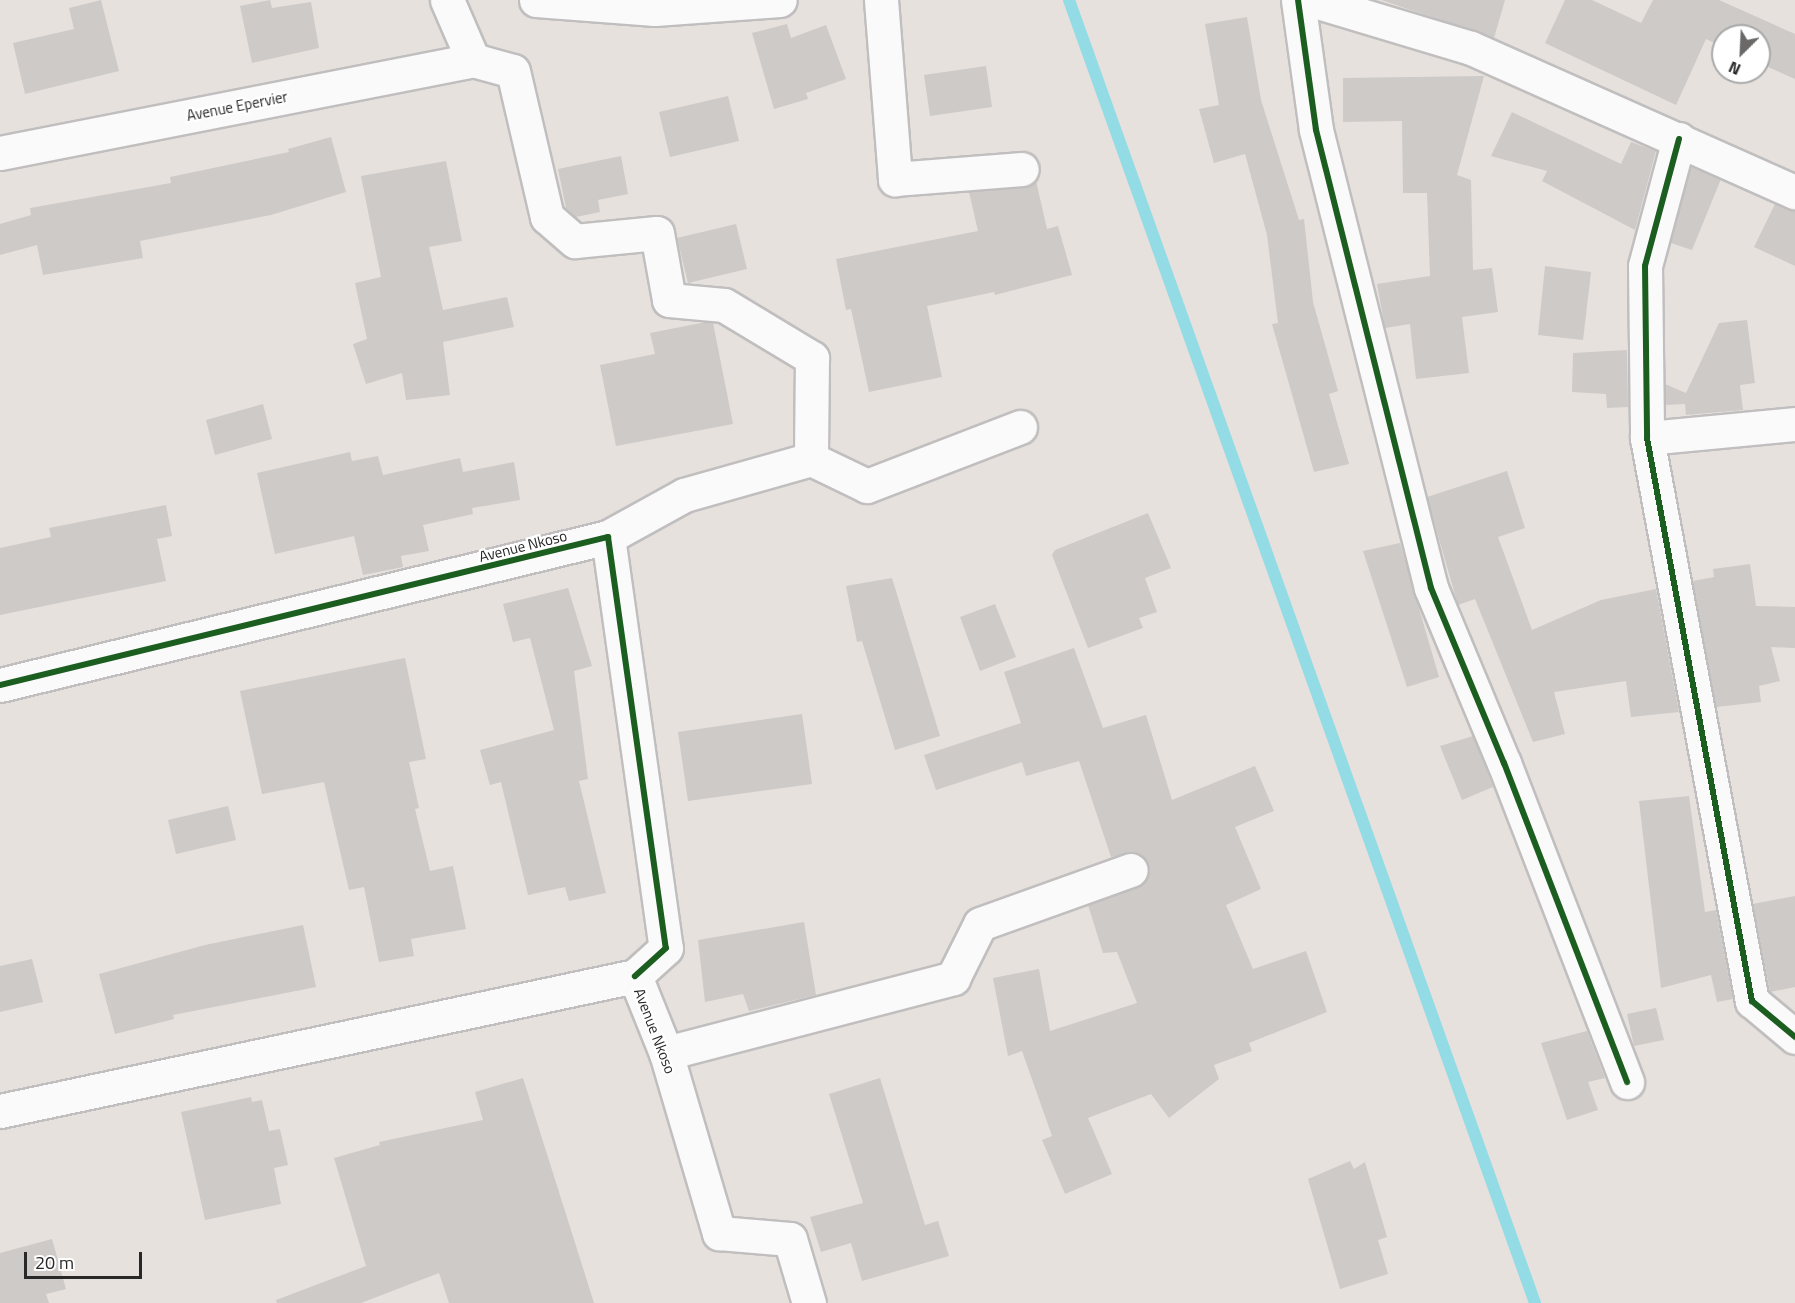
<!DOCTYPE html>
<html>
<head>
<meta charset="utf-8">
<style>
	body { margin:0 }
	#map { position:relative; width:1795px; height:1303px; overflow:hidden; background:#e6e1dd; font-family:"Titillium Web",sans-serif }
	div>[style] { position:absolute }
	.stream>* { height:12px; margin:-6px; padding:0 6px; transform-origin:6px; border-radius:6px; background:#93dbe5 }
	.building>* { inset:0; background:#cdcac7 }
	.roads { filter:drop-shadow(2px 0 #c0bebe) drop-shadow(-2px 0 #c0bebe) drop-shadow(0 2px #c0bebe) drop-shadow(0 -2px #c0bebe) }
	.minor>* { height:33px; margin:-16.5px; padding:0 16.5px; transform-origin:16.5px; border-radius:16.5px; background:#fbfafa }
	.cycleway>* { height:6px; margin:-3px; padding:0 3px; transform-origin:3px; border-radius:3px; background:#1b5e20 }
	span { translate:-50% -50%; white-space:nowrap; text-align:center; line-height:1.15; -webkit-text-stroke:4.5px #fff; paint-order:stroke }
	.street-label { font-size:15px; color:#282828 }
	.north { position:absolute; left:1711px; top:24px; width:60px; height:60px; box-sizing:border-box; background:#fff; border:2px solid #a9a9a9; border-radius:50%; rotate:204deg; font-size:16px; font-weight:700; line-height:24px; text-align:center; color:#282828 }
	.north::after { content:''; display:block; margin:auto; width:21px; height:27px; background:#6a6967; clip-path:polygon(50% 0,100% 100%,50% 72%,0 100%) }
	.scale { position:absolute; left:24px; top:1252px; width:118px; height:27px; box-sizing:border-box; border:3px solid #282828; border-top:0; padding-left:8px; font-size:18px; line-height:21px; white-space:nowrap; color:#282828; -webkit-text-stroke:4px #fff; paint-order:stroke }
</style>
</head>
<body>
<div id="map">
	<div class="stream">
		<i style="left:1069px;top:0;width:1384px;rotate:70.32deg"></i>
	</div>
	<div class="building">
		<i style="clip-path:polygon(101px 0,119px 71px,25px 94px,13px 43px,74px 29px,69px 8px)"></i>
		<i style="clip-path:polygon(270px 0,272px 8px,311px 2px,319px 48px,252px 63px,240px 6px)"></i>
		<i style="clip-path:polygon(1381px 0,1505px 0,1494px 38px)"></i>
		<i style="clip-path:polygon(1565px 0,1592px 0,1641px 23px,1653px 0,1719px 0,1795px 34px,1795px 79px,1759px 63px,1759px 36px,1723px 36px,1723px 47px,1706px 39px,1676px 105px,1545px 43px)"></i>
		<i style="clip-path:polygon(1247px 17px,1261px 100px,1299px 220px,1304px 219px,1313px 302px,1338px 391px,1329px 394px,1349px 464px,1314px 472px,1272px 324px,1278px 323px,1267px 235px,1245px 154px,1214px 163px,1199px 109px,1219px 105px,1205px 24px)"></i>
		<i style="clip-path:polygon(787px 24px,791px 38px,826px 25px,846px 79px,806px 93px,808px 99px,774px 109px,752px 33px)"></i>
		<i style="clip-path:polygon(986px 66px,992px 107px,930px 116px,924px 75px)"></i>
		<i style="clip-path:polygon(1484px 76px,1457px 175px,1471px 180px,1473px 270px,1492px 268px,1498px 312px,1462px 317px,1469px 373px,1416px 379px,1410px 324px,1385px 328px,1377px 284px,1430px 276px,1427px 193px,1403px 193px,1402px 121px,1343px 122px,1343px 78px)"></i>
		<i style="clip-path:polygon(728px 96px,739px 141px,670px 157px,659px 112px)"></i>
		<i style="clip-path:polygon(1512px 112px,1621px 164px,1631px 142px,1656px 151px,1635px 230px,1542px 181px,1547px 171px,1491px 156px)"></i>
		<i style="clip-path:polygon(331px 137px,346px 192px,271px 215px,140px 241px,143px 258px,43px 275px,37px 245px,0 255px,0 224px,31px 215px,30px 208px,171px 183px,170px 177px,289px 152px,288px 149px)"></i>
		<i style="clip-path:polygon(621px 156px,628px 194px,598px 200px,600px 212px,576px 217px,566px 208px,558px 169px)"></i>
		<i style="clip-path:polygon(446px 161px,462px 241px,429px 247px,443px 310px,507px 297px,514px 327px,443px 342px,450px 395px,406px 400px,402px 373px,366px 384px,353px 344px,367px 339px,355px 283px,381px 277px,361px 176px)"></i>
		<i style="clip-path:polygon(1691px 167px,1721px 179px,1692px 250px,1671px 243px)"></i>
		<i style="clip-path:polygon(1036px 181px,1047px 229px,1058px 226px,1072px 275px,995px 295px,994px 292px,927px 306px,942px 377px,869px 392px,851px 309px,846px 310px,836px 259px,978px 231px,969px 192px,1023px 188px)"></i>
		<i style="clip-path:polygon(1775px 204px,1795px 210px,1795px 266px,1754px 247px)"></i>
		<i style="clip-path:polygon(736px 224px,747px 269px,688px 283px,677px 238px)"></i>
		<i style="clip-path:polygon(1545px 266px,1591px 272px,1583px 340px,1538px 335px)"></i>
		<i style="clip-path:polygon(1747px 320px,1755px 383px,1740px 385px,1743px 410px,1686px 415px,1685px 404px,1665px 405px,1665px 384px,1686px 393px,1719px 323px)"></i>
		<i style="clip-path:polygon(706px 322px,713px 323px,733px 424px,616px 446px,600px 365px,655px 354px,650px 333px)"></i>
		<i style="clip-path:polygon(1627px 350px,1628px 407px,1607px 408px,1606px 394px,1572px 392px,1573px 353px)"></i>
		<i style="clip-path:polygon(263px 404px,272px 439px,215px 455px,206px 420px)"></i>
		<i style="clip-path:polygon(350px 452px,352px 461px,378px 456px,383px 475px,460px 458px,463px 472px,514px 462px,520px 500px,472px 508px,473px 514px,423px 525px,429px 551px,401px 556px,403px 567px,363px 575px,354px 536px,275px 554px,257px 473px)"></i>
		<i style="clip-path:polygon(1507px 471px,1525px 528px,1498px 537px,1532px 630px,1601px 600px,1656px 589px,1679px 712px,1631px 717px,1626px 681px,1554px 692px,1565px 734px,1533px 742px,1475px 599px,1458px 605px,1427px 497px)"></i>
		<i style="clip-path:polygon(166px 505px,172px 536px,157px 539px,166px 581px,0 615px,0 548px,51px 537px,49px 528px)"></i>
		<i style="clip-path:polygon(1148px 513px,1171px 568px,1145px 578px,1157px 612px,1139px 618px,1143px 628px,1088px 648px,1052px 555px,1055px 550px)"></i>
		<i style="clip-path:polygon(1400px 543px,1439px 677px,1407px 687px,1363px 551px)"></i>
		<i style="clip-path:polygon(1750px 564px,1756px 606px,1795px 607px,1795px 648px,1771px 647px,1780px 681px,1759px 686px,1761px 702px,1716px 707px,1693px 581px,1714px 577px,1713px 569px)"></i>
		<i style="clip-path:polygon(892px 578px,940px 736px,895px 750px,862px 641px,857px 642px,846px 586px)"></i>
		<i style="clip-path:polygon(568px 588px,592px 666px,574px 671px,588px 779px,579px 781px,606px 893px,569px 901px,565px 887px,528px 895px,501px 782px,490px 785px,480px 750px,554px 730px,530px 638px,513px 642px,503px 604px)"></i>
		<i style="clip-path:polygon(995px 604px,1016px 657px,980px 671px,960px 617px)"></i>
		<i style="clip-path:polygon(1074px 648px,1103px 728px,1146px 715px,1172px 800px,1255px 766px,1274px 811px,1235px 827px,1261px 889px,1226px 905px,1253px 969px,1306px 951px,1327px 1012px,1249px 1043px,1252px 1051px,1214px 1065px,1219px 1079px,1169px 1118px,1151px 1094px,1088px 1118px,1112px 1174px,1065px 1194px,1042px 1140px,1052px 1136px,1022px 1051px,1008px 1056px,993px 978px,1039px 969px,1050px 1031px,1137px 1003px,1117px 952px,1103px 953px,1088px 905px,1138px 887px,1149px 874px,1149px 864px,1135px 852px,1111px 857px,1079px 761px,1026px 776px,1022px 762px,936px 790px,924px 755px,1021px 723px,1004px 672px)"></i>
		<i style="clip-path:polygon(405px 658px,426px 759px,409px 762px,419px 808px,415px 809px,430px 871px,453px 866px,466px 929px,411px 939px,414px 956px,379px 962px,364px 887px,349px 890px,324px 782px,262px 794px,240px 691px)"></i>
		<i style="clip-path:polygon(802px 714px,812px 784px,688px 801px,678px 732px)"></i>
		<i style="clip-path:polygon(1473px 736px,1493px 787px,1462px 800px,1440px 746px)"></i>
		<i style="clip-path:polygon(1689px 796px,1705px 912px,1716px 910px,1733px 999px,1717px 1002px,1711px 975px,1661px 988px,1639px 801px)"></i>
		<i style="clip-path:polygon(228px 806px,236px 840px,176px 854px,168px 820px)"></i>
		<i style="clip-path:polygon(1795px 896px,1795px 987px,1770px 992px,1753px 904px)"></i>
		<i style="clip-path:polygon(804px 922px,816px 995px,749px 1011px,743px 994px,705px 1002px,698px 940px)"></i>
		<i style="clip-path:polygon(303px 925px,316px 987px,173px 1015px,174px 1019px,115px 1034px,99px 974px,205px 945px)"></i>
		<i style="clip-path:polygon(32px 959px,43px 1002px,0 1012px,0 966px)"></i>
		<i style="clip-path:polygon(1656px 1008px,1664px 1040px,1634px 1046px,1627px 1014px)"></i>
		<i style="clip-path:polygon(1587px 1031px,1605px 1078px,1588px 1082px,1598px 1110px,1567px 1120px,1541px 1043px)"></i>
		<i style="clip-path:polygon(523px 1078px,594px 1303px,449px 1303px,439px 1273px,361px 1303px,277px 1303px,276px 1300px,366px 1266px,334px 1158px,380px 1145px,379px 1142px,483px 1120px,475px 1092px)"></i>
		<i style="clip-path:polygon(880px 1078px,925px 1225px,938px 1221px,949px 1256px,862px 1281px,851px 1243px,821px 1252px,810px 1217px,863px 1203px,829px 1094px)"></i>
		<i style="clip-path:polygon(251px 1097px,252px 1102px,262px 1100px,269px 1131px,280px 1129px,288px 1165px,274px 1168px,281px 1204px,205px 1220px,181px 1112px)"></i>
		<i style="clip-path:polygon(1350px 1161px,1354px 1169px,1365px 1162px,1387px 1237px,1378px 1240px,1388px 1274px,1340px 1289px,1308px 1179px)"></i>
		<i style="clip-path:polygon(52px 1239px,66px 1289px,46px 1294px,49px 1303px,0 1303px,0 1253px)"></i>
	</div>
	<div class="roads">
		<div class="minor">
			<i style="left:447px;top:0;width:65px;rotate:66.6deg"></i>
			<i style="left:536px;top:0;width:119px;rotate:4.3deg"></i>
			<i style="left:655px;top:9px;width:125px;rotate:-4.1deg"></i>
			<i style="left:881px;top:0;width:180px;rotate:85.5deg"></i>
			<i style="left:895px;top:179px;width:127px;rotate:-4.5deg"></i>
			<i style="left:1298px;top:0;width:131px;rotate:82.1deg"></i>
			<i style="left:1316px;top:130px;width:472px;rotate:75.9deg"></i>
			<i style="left:1431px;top:588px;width:190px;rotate:67.4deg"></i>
			<i style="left:1504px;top:763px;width:342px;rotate:68.9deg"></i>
			<i style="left:1311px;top:0;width:167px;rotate:16.7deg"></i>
			<i style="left:1471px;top:48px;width:355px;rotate:24deg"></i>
			<i style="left:1679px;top:139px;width:131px;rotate:105deg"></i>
			<i style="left:1645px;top:266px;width:172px;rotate:89.3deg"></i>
			<i style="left:1647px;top:438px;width:573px;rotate:79.44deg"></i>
			<i style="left:1752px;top:1001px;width:56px;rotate:39.9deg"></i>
			<i style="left:0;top:153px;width:482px;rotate:-11.1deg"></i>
			<i style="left:473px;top:60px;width:41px;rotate:15.4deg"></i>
			<i style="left:513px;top:71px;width:150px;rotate:76.9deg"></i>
			<i style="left:547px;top:217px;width:37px;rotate:41deg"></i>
			<i style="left:575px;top:241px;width:82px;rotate:-5.6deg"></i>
			<i style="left:657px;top:233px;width:68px;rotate:79.8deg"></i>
			<i style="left:669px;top:300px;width:55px;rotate:5.2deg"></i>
			<i style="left:724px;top:305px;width:103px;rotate:31.1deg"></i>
			<i style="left:812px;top:358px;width:101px;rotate:90.6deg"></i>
			<i style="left:1647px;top:438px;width:149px;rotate:-5.4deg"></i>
			<i style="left:608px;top:537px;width:415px;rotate:82deg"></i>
			<i style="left:666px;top:948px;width:42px;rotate:137.9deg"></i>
			<i style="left:0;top:685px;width:626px;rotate:-13.68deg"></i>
			<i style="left:608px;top:537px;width:87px;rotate:-28.9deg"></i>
			<i style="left:684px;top:495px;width:132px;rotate:-15.8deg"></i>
			<i style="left:811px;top:459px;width:62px;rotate:25.7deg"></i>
			<i style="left:867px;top:486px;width:164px;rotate:-21.1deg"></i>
			<i style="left:635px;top:976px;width:83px;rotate:68.1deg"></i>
			<i style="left:666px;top:1053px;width:188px;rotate:73.6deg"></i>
			<i style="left:719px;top:1233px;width:71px;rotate:4.8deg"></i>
			<i style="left:790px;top:1239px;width:67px;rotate:73.5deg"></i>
			<i style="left:666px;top:1053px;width:297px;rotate:-14.6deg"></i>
			<i style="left:953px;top:978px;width:60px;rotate:-63.4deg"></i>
			<i style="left:980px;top:924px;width:160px;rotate:-19.7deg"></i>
			<i style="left:0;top:1111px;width:649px;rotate:-12deg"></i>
		</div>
	</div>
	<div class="cycleway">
		<i style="left:1298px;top:0;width:131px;rotate:82.1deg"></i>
		<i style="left:1316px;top:130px;width:472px;rotate:75.9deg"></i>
		<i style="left:1431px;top:588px;width:190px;rotate:67.4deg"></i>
		<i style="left:1504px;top:763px;width:342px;rotate:68.9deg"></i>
		<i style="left:1679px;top:139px;width:131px;rotate:105deg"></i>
		<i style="left:1645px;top:266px;width:172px;rotate:89.3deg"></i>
		<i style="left:1647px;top:438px;width:573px;rotate:79.44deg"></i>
		<i style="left:1752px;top:1001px;width:56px;rotate:39.9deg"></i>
		<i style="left:0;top:685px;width:626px;rotate:-13.68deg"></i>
		<i style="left:608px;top:537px;width:415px;rotate:82deg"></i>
		<i style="left:666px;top:948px;width:42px;rotate:137.9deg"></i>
	</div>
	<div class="street-label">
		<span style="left:237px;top:106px;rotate:-11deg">Avenue Epervier</span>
		<span style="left:523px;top:546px;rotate:-14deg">Avenue Nkoso</span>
		<span style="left:655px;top:1031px;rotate:69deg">Avenue Nkoso</span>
	</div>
	<div class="north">N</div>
	<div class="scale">20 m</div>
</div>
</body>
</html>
